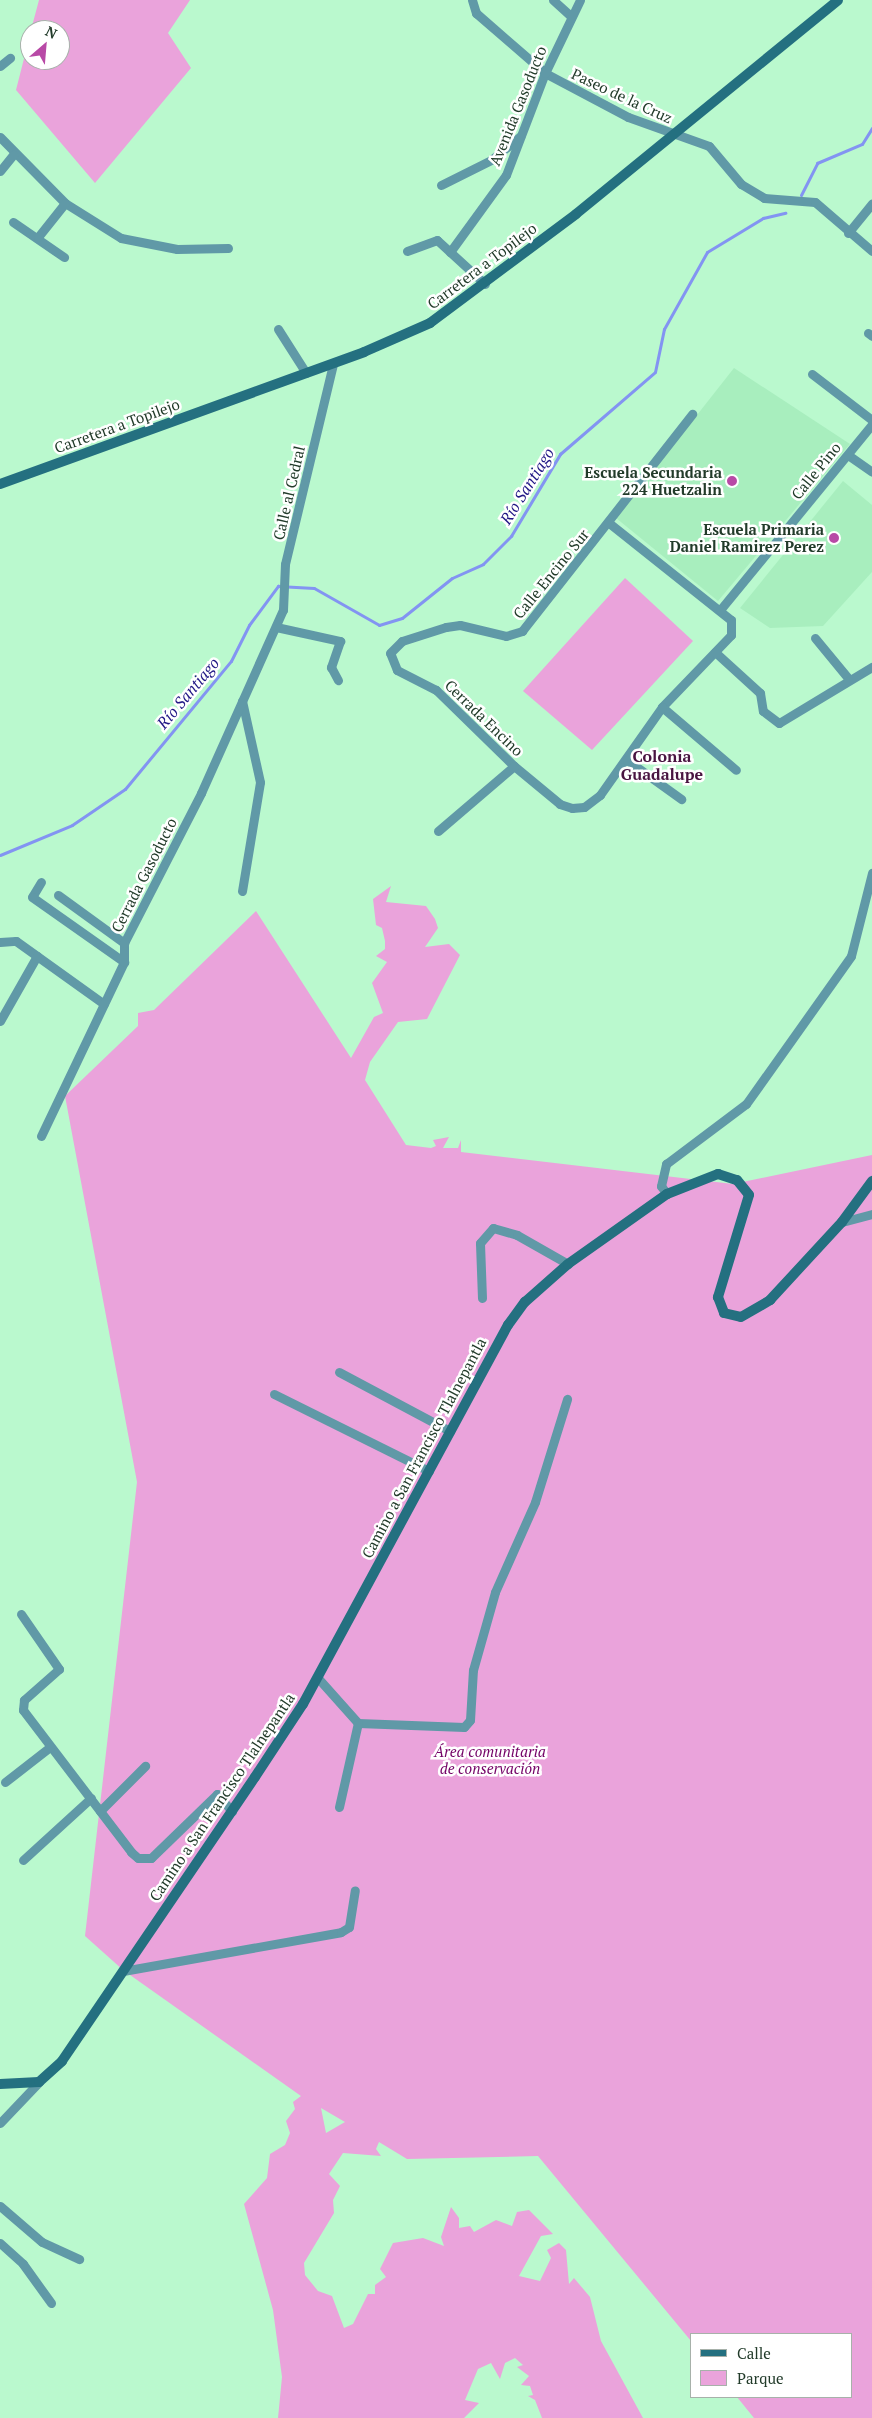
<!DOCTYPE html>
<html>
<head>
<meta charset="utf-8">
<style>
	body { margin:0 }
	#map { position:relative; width:872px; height:2418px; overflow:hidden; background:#baf9ce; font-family:"PT Serif",serif }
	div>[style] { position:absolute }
	.built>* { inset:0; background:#a8eebe }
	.green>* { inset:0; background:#eaa3db }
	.stream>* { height:3px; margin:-1.5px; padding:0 1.5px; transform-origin:1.5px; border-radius:1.5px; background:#8394f2 }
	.street>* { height:9px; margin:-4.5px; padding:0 4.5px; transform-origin:4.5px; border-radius:4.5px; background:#6099a7 }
	.secondary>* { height:10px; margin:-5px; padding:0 5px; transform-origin:5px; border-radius:5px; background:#247080 }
	.dots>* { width:14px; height:14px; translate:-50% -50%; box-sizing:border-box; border:2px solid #fff; border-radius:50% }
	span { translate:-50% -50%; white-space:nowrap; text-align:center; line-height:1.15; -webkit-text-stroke:5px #fff; paint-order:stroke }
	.street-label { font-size:15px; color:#223b2a }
	.poi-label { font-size:15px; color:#223b2a; font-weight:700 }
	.right { translate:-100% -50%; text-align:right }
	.park-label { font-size:15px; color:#740367; font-style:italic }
	.water-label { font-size:16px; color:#211785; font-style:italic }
	.neighbourhood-label { font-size:16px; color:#491441; font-weight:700 }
	.legend { position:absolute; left:690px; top:2333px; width:162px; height:65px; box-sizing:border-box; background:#fff; border:1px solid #a7b1aa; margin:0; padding:6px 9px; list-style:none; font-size:15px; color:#223b2a }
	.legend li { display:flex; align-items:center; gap:10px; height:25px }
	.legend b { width:25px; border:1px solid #a7b1aa }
	.north { position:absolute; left:20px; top:20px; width:50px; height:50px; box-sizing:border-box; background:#fff; border:1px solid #a7b1aa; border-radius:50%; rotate:27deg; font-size:14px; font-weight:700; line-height:20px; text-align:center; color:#223b2a }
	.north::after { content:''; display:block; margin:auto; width:18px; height:22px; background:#b849a6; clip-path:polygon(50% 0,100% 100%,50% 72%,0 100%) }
</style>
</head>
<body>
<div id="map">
	<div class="built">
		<i style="clip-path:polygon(734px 368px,850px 444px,718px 601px,616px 518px)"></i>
		<i style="clip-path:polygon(843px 481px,872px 505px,872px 572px,823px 626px,770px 628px,740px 608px)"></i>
	</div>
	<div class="green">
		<i style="clip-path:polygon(39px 0,190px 0,168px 33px,191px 68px,95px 183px,16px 90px,30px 35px,30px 60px,60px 60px,60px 30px,31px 30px)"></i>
		<i style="clip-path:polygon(625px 578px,693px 641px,592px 750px,523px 691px)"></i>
		<i style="clip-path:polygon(evenodd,391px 886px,386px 902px,426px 906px,435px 919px,438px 928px,425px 947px,449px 944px,460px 955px,427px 1019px,398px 1022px,370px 1062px,365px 1080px,406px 1145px,431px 1148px,436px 1146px,433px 1140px,449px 1137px,443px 1148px,458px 1148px,461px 1140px,461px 1152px,733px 1184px,872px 1155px,872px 2418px,754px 2418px,737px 2397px,851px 2397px,851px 2334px,691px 2334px,691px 2341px,538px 2156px,407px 2159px,379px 2142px,376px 2149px,381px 2156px,343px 2153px,329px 2174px,340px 2186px,333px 2200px,334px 2213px,304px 2263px,305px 2275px,318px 2291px,332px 2296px,344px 2328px,353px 2324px,368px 2294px,375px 2294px,375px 2285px,386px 2277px,380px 2269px,393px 2243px,423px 2238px,444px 2246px,441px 2237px,451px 2207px,459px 2218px,459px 2228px,470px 2226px,474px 2232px,496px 2220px,512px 2226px,517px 2212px,529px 2210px,553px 2234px,541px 2236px,519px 2276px,540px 2281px,551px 2258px,547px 2250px,559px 2243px,566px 2250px,569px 2284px,574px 2278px,590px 2297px,601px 2341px,643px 2418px,542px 2418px,535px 2400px,528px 2396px,533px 2395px,530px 2386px,521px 2385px,529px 2376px,517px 2367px,523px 2365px,515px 2358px,505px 2363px,500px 2379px,491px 2363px,478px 2369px,465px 2400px,479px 2403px,464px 2418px,278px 2418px,282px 2377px,273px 2310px,244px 2204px,267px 2178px,270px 2154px,285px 2145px,290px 2133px,286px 2121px,295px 2109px,293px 2102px,301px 2096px,123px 1970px,85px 1936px,137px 1482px,65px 1096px,138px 1026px,138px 1013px,154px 1010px,256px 911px,351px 1058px,374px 1017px,383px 1013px,372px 983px,387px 962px,376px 956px,385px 949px,385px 941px,382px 928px,376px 925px,373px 899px,391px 886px,321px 2108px,345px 2122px,326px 2133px,321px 2108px)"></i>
	</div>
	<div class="stream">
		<i style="left:801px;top:195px;width:36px;rotate:-63deg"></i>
		<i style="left:817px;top:163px;width:49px;rotate:-22.9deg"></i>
		<i style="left:862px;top:144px;width:19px;rotate:-58deg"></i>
		<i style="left:0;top:855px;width:78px;rotate:-22.6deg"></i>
		<i style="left:72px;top:825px;width:64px;rotate:-34.2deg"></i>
		<i style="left:125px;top:789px;width:166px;rotate:-50.4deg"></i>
		<i style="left:231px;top:661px;width:40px;rotate:-63.4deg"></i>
		<i style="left:249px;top:625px;width:49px;rotate:-53.4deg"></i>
		<i style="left:278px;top:586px;width:36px;rotate:3deg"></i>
		<i style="left:314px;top:588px;width:75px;rotate:29.6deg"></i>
		<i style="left:379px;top:625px;width:24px;rotate:-17deg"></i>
		<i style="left:402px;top:618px;width:64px;rotate:-38.7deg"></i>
		<i style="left:452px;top:578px;width:34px;rotate:-24deg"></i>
		<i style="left:483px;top:564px;width:40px;rotate:-45deg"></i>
		<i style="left:511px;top:536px;width:96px;rotate:-59.1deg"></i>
		<i style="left:560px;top:454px;width:125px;rotate:-40.8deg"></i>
		<i style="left:655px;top:372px;width:44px;rotate:-78.2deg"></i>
		<i style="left:664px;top:329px;width:88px;rotate:-60.8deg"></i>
		<i style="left:707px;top:252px;width:66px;rotate:-31.3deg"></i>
		<i style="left:763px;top:218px;width:23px;rotate:-13deg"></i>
	</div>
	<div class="street">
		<i style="left:472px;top:0;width:14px;rotate:73deg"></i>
		<i style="left:476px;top:13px;width:91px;rotate:41deg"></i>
		<i style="left:545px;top:73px;width:94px;rotate:27.9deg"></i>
		<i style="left:628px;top:117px;width:86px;rotate:19.7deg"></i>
		<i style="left:709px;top:146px;width:50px;rotate:49.9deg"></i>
		<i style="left:741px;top:184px;width:27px;rotate:31deg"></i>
		<i style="left:764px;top:198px;width:51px;rotate:4.5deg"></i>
		<i style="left:815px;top:202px;width:75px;rotate:40.7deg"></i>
		<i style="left:553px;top:0;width:24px;rotate:42deg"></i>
		<i style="left:0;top:66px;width:13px;rotate:-39deg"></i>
		<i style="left:0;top:137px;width:93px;rotate:45.4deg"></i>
		<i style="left:65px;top:203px;width:66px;rotate:32deg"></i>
		<i style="left:121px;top:238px;width:57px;rotate:11.1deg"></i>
		<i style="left:177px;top:249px;width:51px;rotate:-1.1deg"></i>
		<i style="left:0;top:171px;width:21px;rotate:-51deg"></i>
		<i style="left:441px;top:185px;width:56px;rotate:-26.6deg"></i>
		<i style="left:491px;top:160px;width:38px;rotate:-39deg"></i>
		<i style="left:13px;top:222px;width:62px;rotate:34.5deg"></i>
		<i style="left:848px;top:233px;width:38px;rotate:-51deg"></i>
		<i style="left:38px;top:237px;width:43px;rotate:-51.5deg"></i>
		<i style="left:407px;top:251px;width:32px;rotate:-20deg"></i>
		<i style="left:437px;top:240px;width:65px;rotate:42.5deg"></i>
		<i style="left:450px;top:252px;width:95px;rotate:-54deg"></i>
		<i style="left:506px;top:175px;width:109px;rotate:-69.1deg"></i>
		<i style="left:545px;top:73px;width:81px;rotate:-64.4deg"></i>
		<i style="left:278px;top:329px;width:52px;rotate:57.5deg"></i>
		<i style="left:868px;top:333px;width:5px;rotate:37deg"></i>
		<i style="left:812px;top:374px;width:76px;rotate:37.5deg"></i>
		<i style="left:848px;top:455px;width:29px;rotate:35deg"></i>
		<i style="left:609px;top:523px;width:156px;rotate:38.5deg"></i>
		<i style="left:731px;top:620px;width:15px;rotate:90deg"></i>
		<i style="left:731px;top:635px;width:100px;rotate:133.8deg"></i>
		<i style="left:662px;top:707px;width:97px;rotate:40.4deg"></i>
		<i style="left:720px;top:610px;width:240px;rotate:-50.7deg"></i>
		<i style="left:276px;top:627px;width:66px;rotate:12.3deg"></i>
		<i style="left:340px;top:641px;width:28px;rotate:109deg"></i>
		<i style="left:331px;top:667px;width:15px;rotate:62deg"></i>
		<i style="left:815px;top:638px;width:52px;rotate:50.5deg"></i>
		<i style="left:715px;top:652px;width:61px;rotate:42.3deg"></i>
		<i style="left:760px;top:693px;width:18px;rotate:81deg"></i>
		<i style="left:763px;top:711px;width:20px;rotate:37deg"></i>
		<i style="left:779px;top:723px;width:109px;rotate:-31.1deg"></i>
		<i style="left:662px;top:707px;width:108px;rotate:125.2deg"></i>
		<i style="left:600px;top:795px;width:20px;rotate:143deg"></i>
		<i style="left:584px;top:807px;width:12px;rotate:175deg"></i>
		<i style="left:572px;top:808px;width:13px;rotate:-162deg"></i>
		<i style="left:560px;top:804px;width:60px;rotate:-140.4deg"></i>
		<i style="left:514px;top:766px;width:109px;rotate:-135.7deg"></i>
		<i style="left:436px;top:690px;width:44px;rotate:-152.9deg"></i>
		<i style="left:397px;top:670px;width:18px;rotate:-112deg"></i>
		<i style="left:390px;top:653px;width:17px;rotate:-45deg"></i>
		<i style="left:402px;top:641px;width:46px;rotate:-17.7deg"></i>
		<i style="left:446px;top:627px;width:14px;rotate:-8deg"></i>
		<i style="left:460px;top:625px;width:47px;rotate:13.4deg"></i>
		<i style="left:506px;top:636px;width:17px;rotate:-17deg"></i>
		<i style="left:522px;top:631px;width:276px;rotate:-51.9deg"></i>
		<i style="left:627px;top:760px;width:67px;rotate:35.8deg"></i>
		<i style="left:438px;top:831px;width:100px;rotate:-40.5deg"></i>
		<i style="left:41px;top:882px;width:17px;rotate:121deg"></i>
		<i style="left:32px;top:897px;width:113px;rotate:35.2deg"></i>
		<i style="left:242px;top:891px;width:110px;rotate:-80.6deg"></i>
		<i style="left:260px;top:782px;width:83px;rotate:-102.5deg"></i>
		<i style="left:58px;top:895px;width:82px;rotate:36deg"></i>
		<i style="left:0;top:942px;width:16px;rotate:-4deg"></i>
		<i style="left:16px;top:941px;width:108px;rotate:35.6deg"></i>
		<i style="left:0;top:1021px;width:75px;rotate:-60.4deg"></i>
		<i style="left:41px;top:1136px;width:193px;rotate:-64.5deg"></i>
		<i style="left:124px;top:962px;width:19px;rotate:-90deg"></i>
		<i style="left:124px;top:943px;width:169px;rotate:-62.8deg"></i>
		<i style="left:201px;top:793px;width:201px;rotate:-65.9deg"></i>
		<i style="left:283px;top:610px;width:46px;rotate:-87.5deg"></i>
		<i style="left:285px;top:564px;width:206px;rotate:-76.5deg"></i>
		<i style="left:667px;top:1194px;width:10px;rotate:-127deg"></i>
		<i style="left:661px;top:1186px;width:23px;rotate:-77deg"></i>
		<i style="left:666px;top:1164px;width:100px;rotate:-36.9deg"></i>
		<i style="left:746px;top:1104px;width:181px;rotate:-54.6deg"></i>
		<i style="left:851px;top:956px;width:86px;rotate:-75.8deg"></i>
		<i style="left:842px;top:1222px;width:31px;rotate:-15deg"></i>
		<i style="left:482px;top:1298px;width:55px;rotate:-92.1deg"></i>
		<i style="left:480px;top:1243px;width:20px;rotate:-49deg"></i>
		<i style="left:493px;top:1228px;width:25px;rotate:16deg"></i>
		<i style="left:517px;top:1235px;width:59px;rotate:29.6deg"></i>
		<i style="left:339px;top:1372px;width:126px;rotate:28deg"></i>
		<i style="left:274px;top:1394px;width:173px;rotate:26.4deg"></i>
		<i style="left:21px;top:1614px;width:67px;rotate:55.4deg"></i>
		<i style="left:59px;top:1669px;width:47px;rotate:138.5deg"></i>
		<i style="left:24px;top:1700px;width:10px;rotate:96deg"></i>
		<i style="left:23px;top:1710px;width:178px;rotate:52.7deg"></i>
		<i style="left:131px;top:1852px;width:9px;rotate:41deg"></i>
		<i style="left:138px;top:1858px;width:13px"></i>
		<i style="left:151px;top:1858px;width:92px;rotate:-44.1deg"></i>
		<i style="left:217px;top:1794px;width:23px;rotate:49deg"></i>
		<i style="left:317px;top:1677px;width:62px;rotate:48.3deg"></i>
		<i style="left:358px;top:1723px;width:106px;rotate:2.2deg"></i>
		<i style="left:464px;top:1727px;width:9px;rotate:-49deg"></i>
		<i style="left:470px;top:1720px;width:50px;rotate:-86.6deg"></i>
		<i style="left:473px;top:1670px;width:81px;rotate:-74.2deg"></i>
		<i style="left:495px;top:1592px;width:98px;rotate:-66deg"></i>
		<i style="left:535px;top:1502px;width:108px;rotate:-72.7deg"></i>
		<i style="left:5px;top:1782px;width:57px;rotate:-37.9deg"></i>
		<i style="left:339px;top:1807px;width:86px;rotate:-77.3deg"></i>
		<i style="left:100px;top:1811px;width:64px;rotate:-45deg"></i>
		<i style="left:23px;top:1860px;width:92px;rotate:-42.4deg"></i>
		<i style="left:123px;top:1971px;width:221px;rotate:-10.1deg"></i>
		<i style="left:341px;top:1932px;width:9px;rotate:-32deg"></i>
		<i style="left:349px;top:1927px;width:37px;rotate:-81deg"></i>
		<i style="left:0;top:2123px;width:57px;rotate:-46.4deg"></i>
		<i style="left:0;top:2206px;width:55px;rotate:40.6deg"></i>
		<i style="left:42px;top:2242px;width:41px;rotate:24.7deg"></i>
		<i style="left:0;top:2243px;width:31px;rotate:42deg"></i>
		<i style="left:23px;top:2264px;width:48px;rotate:54.3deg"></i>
	</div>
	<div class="secondary">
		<i style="left:0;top:484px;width:387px;rotate:-19.9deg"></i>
		<i style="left:364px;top:352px;width:72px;rotate:-23.7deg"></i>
		<i style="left:430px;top:323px;width:182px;rotate:-36.7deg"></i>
		<i style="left:576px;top:214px;width:338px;rotate:-39.2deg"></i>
		<i style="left:0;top:2084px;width:39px;rotate:-3deg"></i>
		<i style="left:39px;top:2082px;width:31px;rotate:-42deg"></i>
		<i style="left:62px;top:2061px;width:343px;rotate:-55.8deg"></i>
		<i style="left:255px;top:1777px;width:87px;rotate:-56.7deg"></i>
		<i style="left:303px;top:1704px;width:431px;rotate:-61.6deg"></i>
		<i style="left:508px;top:1325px;width:29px;rotate:-54deg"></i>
		<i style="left:525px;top:1302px;width:57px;rotate:-41.5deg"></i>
		<i style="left:568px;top:1264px;width:121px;rotate:-35.3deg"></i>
		<i style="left:667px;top:1194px;width:55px;rotate:-21.4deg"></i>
		<i style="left:718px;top:1174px;width:20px;rotate:18deg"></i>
		<i style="left:737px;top:1180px;width:19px;rotate:51deg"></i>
		<i style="left:749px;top:1195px;width:107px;rotate:106.9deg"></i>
		<i style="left:718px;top:1297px;width:17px;rotate:69deg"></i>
		<i style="left:724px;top:1313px;width:17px;rotate:13deg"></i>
		<i style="left:741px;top:1317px;width:34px;rotate:-30deg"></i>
		<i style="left:770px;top:1300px;width:106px;rotate:-47.3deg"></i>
		<i style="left:842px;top:1222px;width:51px;rotate:-53.8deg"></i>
	</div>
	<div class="dots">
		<i style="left:732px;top:481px;background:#b849a6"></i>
		<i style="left:834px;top:538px;background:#b849a6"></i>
	</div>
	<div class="street-label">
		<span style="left:622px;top:96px;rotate:25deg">Paseo de la Cruz</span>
		<span style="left:518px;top:106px;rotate:-68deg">Avenida Gasoducto</span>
		<span style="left:482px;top:266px;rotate:-37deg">Carretera a Topilejo</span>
		<span style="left:117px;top:426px;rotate:-20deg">Carretera a Topilejo</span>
		<span style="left:816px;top:471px;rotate:-51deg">Calle Pino</span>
		<span style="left:289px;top:493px;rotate:-77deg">Calle al Cedral</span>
		<span style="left:551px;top:574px;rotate:-51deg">Calle Encino Sur</span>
		<span style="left:484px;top:718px;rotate:44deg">Cerrada Encino</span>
		<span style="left:144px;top:875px;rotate:-63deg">Cerrada Gasoducto</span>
		<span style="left:424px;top:1448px;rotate:-62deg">Camino a San Francisco Tlalnepantla</span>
		<span style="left:222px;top:1797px;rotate:-56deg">Camino a San Francisco Tlalnepantla</span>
	</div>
	<div class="poi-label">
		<span class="right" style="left:722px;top:481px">Escuela Secundaria<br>224 Huetzalin</span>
		<span class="right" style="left:824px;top:538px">Escuela Primaria<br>Daniel Ramirez Perez</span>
	</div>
	<div class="park-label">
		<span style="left:490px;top:1760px">Área comunitaria<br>de conservación</span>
	</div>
	<div class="water-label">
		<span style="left:527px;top:486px;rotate:-58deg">Río Santiago</span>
		<span style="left:188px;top:693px;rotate:-50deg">Río Santiago</span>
	</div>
	<div class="neighbourhood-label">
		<span style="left:662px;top:765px">Colonia<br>Guadalupe</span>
	</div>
	<ul class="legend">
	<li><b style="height:6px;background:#247080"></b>Calle</li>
	<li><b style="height:14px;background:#eaa3db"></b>Parque</li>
	</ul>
	<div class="north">N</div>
</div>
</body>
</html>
